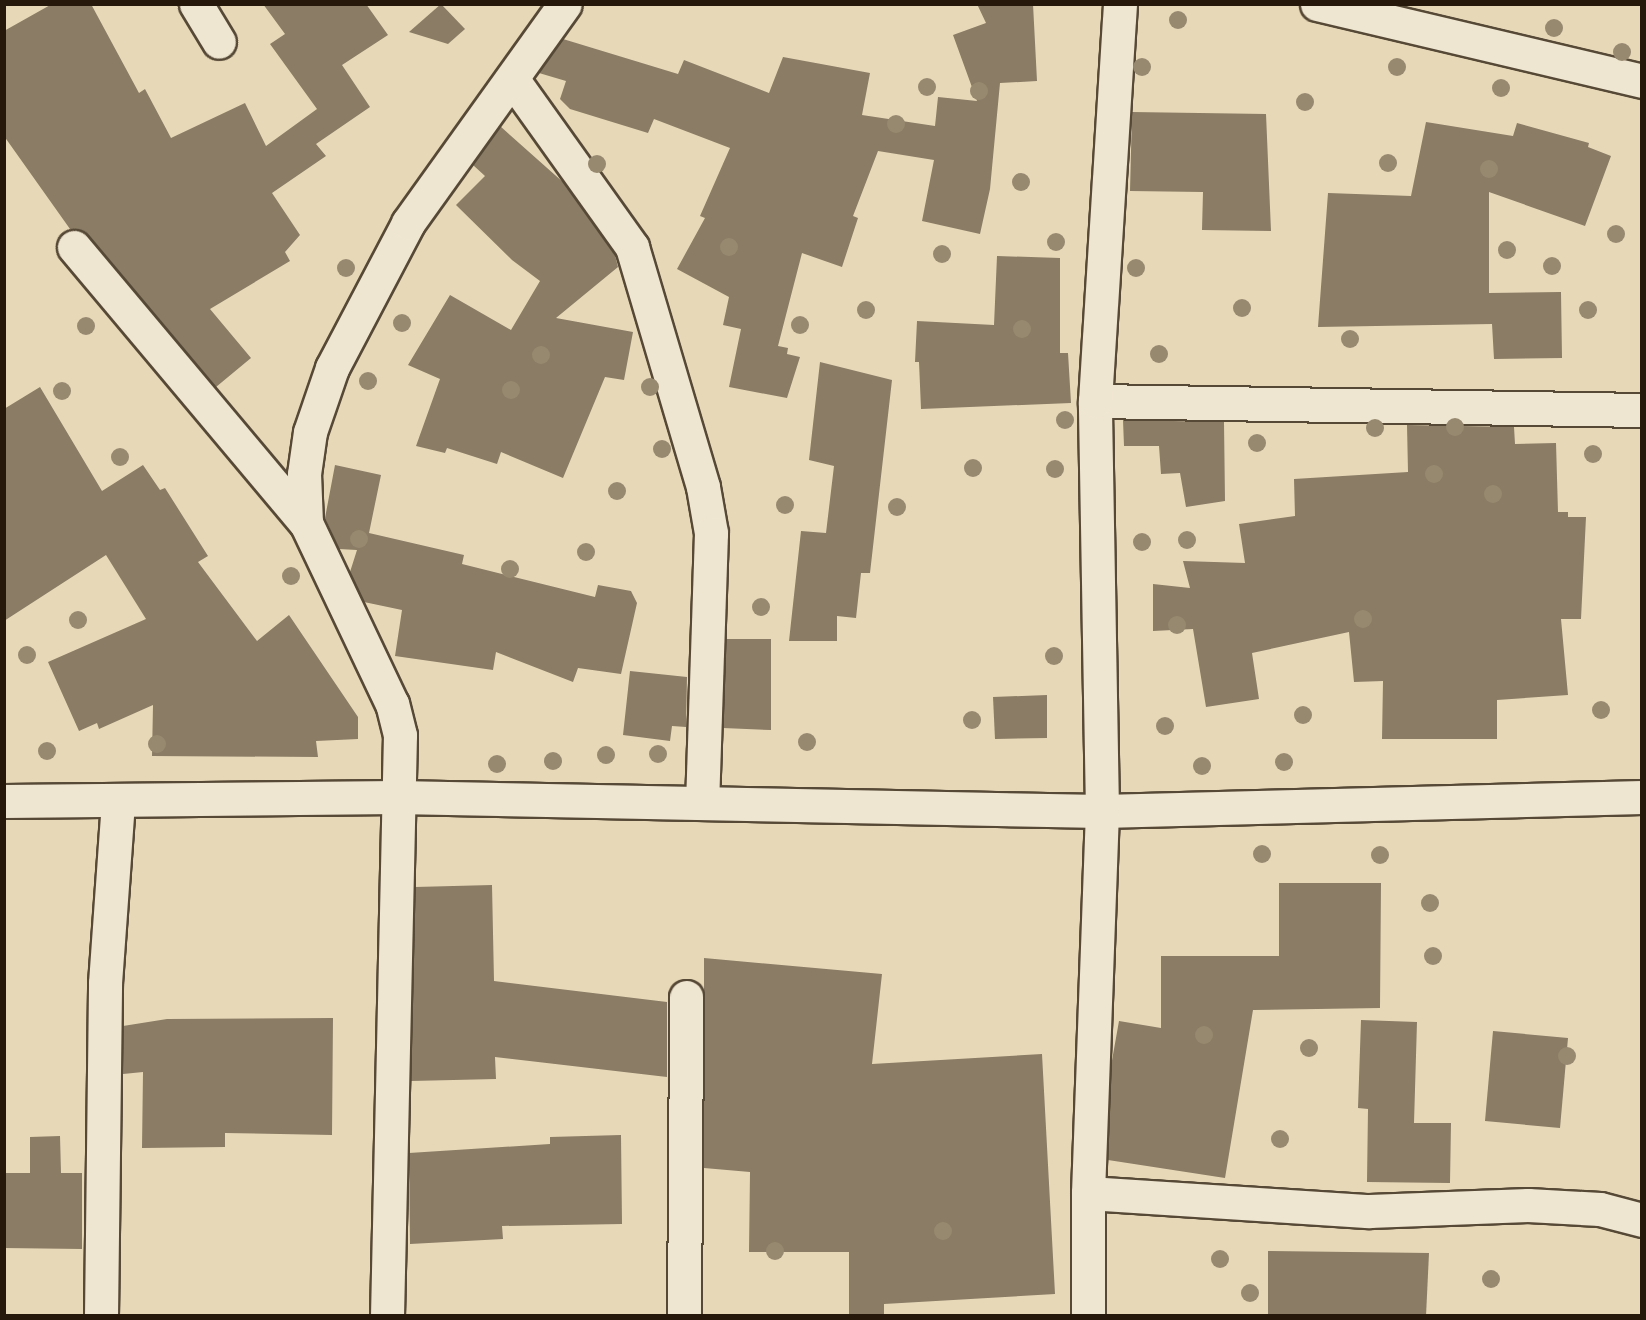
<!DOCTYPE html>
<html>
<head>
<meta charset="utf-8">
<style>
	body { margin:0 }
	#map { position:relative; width:1646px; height:1320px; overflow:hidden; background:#e7d8b8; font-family:Vollkorn,serif }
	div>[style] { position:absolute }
	.building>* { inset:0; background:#8a7c65 }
	.roads { filter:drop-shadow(2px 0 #564936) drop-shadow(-2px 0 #564936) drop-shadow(0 2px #564936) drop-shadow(0 -2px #564936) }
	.minor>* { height:33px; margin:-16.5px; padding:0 16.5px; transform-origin:16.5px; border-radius:16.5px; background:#efe6d1 }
	.trees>* { width:18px; height:18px; margin:-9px; border-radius:50%; background:#978970 }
	span { translate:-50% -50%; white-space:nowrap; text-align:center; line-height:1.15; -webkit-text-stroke:5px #efe6d1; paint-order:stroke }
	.frame { position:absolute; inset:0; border:6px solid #26190b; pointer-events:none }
</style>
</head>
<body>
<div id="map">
	<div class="building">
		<i style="clip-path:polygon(52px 4px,91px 4px,139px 93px,145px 89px,171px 138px,245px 103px,266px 146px,317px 109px,270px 44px,285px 34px,263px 4px,366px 4px,388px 35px,342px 65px,370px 107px,316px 144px,326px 156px,272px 193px,300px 235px,285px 252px,290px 261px,210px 309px,251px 358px,216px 387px,88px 235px,70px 229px,4px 136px,4px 31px)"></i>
		<i style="clip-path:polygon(441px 4px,465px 29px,448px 44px,409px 32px)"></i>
		<i style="clip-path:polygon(977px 4px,1033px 4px,1037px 81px,1000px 83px,990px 189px,980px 234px,922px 221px,934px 160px,878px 151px,853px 216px,858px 218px,842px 267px,802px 253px,778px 346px,788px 348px,787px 354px,800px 357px,787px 398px,729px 387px,741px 329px,723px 325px,729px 297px,677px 269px,705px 218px,700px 216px,730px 148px,654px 119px,648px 133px,570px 109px,560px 99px,566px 81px,539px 73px,563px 39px,678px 74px,684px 60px,769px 93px,783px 57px,870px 73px,862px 115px,935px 126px,938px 97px,977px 101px,953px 35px,986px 23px)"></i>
		<i style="clip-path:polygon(1132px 112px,1266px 114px,1271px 231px,1202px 230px,1203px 192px,1130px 191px)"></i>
		<i style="clip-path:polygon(1426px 122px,1513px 136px,1517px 123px,1589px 143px,1588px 147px,1611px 156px,1585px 226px,1489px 192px,1489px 293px,1561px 292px,1562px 358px,1494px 359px,1492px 324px,1318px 327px,1328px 193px,1411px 196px)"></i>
		<i style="clip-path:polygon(500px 126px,564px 183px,615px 255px,618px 267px,556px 318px,633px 332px,624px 380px,605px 377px,563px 478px,501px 452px,497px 464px,447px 448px,445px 453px,416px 446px,440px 379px,408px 365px,450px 295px,511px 330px,540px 281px,512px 260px,456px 205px,485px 176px,473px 165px)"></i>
		<i style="clip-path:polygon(997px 256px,1060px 258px,1060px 353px,1068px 353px,1071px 403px,921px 409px,919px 362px,915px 362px,917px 321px,994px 325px)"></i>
		<i style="clip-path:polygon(820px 362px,892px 380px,870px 573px,861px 573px,856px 618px,837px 616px,837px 641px,789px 641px,801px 531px,826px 533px,834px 466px,809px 460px)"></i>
		<i style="clip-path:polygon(40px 387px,102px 491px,143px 465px,160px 490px,165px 488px,208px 556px,198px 562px,257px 641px,289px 615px,358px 717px,358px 739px,316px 741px,318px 757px,152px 756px,153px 705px,99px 729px,97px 723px,79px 731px,48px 662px,146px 619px,106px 555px,4px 621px,4px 409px)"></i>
		<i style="clip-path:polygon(1123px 420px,1224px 422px,1225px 501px,1186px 507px,1180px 473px,1161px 474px,1159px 446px,1124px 446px)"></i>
		<i style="clip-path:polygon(1407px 425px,1514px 427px,1515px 444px,1556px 443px,1558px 512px,1568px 512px,1568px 517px,1586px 517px,1581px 619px,1561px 619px,1568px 695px,1497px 700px,1497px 739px,1382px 739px,1383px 681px,1354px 682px,1349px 632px,1252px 653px,1259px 699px,1206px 707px,1193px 629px,1153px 631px,1153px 584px,1190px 588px,1183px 561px,1245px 563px,1239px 524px,1295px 516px,1294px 479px,1408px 472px)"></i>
		<i style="clip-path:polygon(335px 465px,381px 475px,369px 533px,464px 555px,462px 564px,595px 597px,598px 585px,631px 591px,637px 603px,621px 674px,578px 668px,573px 682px,496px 652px,493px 670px,395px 656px,402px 610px,364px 602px,350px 572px,357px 550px,339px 549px,325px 518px)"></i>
		<i style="clip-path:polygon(726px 639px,771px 639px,771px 730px,723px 728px)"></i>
		<i style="clip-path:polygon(630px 671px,687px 677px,686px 727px,672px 726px,670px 741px,623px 735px)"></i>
		<i style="clip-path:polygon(1047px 695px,1047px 738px,995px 739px,993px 697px)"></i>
		<i style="clip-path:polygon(1279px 883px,1381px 883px,1380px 1008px,1253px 1010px,1225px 1178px,1108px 1160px,1111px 1066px,1119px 1021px,1161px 1028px,1161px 956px,1279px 956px)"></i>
		<i style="clip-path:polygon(492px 885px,494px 981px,667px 1002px,667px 1077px,495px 1057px,496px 1079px,411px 1081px,415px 887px)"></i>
		<i style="clip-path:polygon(704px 958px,882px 974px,872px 1064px,1042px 1054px,1055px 1294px,884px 1304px,884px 1316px,849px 1316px,849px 1252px,749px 1252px,750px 1172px,704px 1168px)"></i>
		<i style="clip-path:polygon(333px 1018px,332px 1135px,225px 1133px,225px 1147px,142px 1148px,143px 1072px,123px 1074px,123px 1026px,167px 1019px)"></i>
		<i style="clip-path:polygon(1361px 1020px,1417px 1022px,1414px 1123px,1451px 1123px,1450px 1183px,1367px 1182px,1368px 1109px,1358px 1108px)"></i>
		<i style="clip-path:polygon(1493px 1031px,1568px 1038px,1560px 1128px,1485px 1121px)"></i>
		<i style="clip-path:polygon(621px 1135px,622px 1224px,502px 1226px,503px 1239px,410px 1244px,409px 1153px,550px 1144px,550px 1137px)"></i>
		<i style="clip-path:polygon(60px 1136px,61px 1173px,82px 1173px,82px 1249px,4px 1248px,4px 1173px,30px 1173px,30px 1137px)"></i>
		<i style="clip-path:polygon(1268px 1251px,1429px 1253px,1426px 1316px,1268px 1316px)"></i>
	</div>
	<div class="roads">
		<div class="minor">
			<i style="left:196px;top:4px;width:44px;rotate:58.8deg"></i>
			<i style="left:1317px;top:4px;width:334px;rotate:13.3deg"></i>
			<i style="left:513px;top:80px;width:205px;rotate:54.5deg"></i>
			<i style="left:632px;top:247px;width:250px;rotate:73.5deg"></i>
			<i style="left:703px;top:487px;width:47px;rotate:80.1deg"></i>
			<i style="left:711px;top:533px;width:270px;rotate:91.9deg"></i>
			<i style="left:74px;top:247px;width:361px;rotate:50deg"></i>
			<i style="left:1095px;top:401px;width:547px;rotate:0.94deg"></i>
			<i style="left:4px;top:801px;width:393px;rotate:-0.6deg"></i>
			<i style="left:397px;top:797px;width:705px;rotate:1.14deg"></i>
			<i style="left:1102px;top:811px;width:540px;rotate:-1.49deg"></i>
			<i style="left:1088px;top:1193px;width:282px;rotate:3.7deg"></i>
			<i style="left:1369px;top:1211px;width:159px;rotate:-2.2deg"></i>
			<i style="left:1528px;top:1205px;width:72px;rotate:3.2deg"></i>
			<i style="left:1600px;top:1209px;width:43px;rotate:14.7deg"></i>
			<i style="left:101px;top:1316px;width:333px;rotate:-89.3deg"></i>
			<i style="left:105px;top:983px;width:180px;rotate:-85.9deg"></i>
			<i style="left:387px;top:1316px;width:581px;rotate:-88.72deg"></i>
			<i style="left:400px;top:735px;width:32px;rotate:-104deg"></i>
			<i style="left:392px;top:704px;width:200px;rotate:-115.4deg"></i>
			<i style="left:306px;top:523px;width:49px;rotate:-92.3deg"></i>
			<i style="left:304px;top:474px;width:42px;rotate:-81.9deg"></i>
			<i style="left:310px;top:432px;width:68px;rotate:-71deg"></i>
			<i style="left:332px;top:368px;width:164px;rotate:-62.3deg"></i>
			<i style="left:408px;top:223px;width:269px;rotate:-54.4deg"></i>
			<i style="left:684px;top:1316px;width:319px;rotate:-89.6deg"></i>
			<i style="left:1088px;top:1316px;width:123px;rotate:-90deg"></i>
			<i style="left:1088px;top:1193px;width:382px;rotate:-87.9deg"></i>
			<i style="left:1102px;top:811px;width:410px;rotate:-91deg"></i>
			<i style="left:1095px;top:401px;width:398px;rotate:-86.4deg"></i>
		</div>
	</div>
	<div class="trees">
		<i style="left:1178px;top:20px"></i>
		<i style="left:1554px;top:28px"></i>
		<i style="left:1622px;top:52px"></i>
		<i style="left:1142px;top:67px"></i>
		<i style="left:1397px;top:67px"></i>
		<i style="left:927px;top:87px"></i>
		<i style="left:1501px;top:88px"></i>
		<i style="left:979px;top:91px"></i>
		<i style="left:1305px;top:102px"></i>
		<i style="left:896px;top:124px"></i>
		<i style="left:1388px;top:163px"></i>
		<i style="left:597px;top:164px"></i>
		<i style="left:1489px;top:169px"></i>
		<i style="left:1021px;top:182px"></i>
		<i style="left:1616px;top:234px"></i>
		<i style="left:1056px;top:242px"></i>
		<i style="left:729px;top:247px"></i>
		<i style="left:1507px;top:250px"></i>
		<i style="left:942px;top:254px"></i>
		<i style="left:1552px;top:266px"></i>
		<i style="left:346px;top:268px"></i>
		<i style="left:1136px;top:268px"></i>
		<i style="left:1242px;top:308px"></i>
		<i style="left:866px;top:310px"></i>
		<i style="left:1588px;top:310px"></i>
		<i style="left:402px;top:323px"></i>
		<i style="left:800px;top:325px"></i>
		<i style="left:86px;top:326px"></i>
		<i style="left:1022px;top:329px"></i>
		<i style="left:1350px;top:339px"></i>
		<i style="left:1159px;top:354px"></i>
		<i style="left:541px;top:355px"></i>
		<i style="left:368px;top:381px"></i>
		<i style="left:650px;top:387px"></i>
		<i style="left:511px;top:390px"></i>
		<i style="left:62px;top:391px"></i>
		<i style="left:1065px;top:420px"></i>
		<i style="left:1455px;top:427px"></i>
		<i style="left:1375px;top:428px"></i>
		<i style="left:1257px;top:443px"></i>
		<i style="left:662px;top:449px"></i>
		<i style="left:1593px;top:454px"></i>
		<i style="left:120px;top:457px"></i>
		<i style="left:973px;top:468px"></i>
		<i style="left:1055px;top:469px"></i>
		<i style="left:1434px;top:474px"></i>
		<i style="left:617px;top:491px"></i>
		<i style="left:1493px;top:494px"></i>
		<i style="left:785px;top:505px"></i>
		<i style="left:897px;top:507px"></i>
		<i style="left:359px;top:539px"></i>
		<i style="left:1187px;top:540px"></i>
		<i style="left:1142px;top:542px"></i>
		<i style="left:586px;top:552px"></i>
		<i style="left:510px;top:569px"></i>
		<i style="left:291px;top:576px"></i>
		<i style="left:761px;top:607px"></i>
		<i style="left:1363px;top:619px"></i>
		<i style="left:78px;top:620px"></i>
		<i style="left:1177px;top:625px"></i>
		<i style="left:27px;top:655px"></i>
		<i style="left:1054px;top:656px"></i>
		<i style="left:1601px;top:710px"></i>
		<i style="left:1303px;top:715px"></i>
		<i style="left:972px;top:720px"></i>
		<i style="left:1165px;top:726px"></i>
		<i style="left:807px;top:742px"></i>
		<i style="left:157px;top:744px"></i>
		<i style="left:47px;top:751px"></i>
		<i style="left:658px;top:754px"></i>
		<i style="left:606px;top:755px"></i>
		<i style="left:553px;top:761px"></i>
		<i style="left:1284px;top:762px"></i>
		<i style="left:497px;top:764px"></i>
		<i style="left:1202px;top:766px"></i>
		<i style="left:1262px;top:854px"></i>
		<i style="left:1380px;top:855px"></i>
		<i style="left:1430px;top:903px"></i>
		<i style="left:1433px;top:956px"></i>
		<i style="left:1204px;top:1035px"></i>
		<i style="left:1309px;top:1048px"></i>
		<i style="left:1567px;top:1056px"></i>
		<i style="left:1280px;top:1139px"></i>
		<i style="left:943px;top:1231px"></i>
		<i style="left:775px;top:1251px"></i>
		<i style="left:1220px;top:1259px"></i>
		<i style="left:1491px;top:1279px"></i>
		<i style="left:1250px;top:1293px"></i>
	</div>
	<div class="frame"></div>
</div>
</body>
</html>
